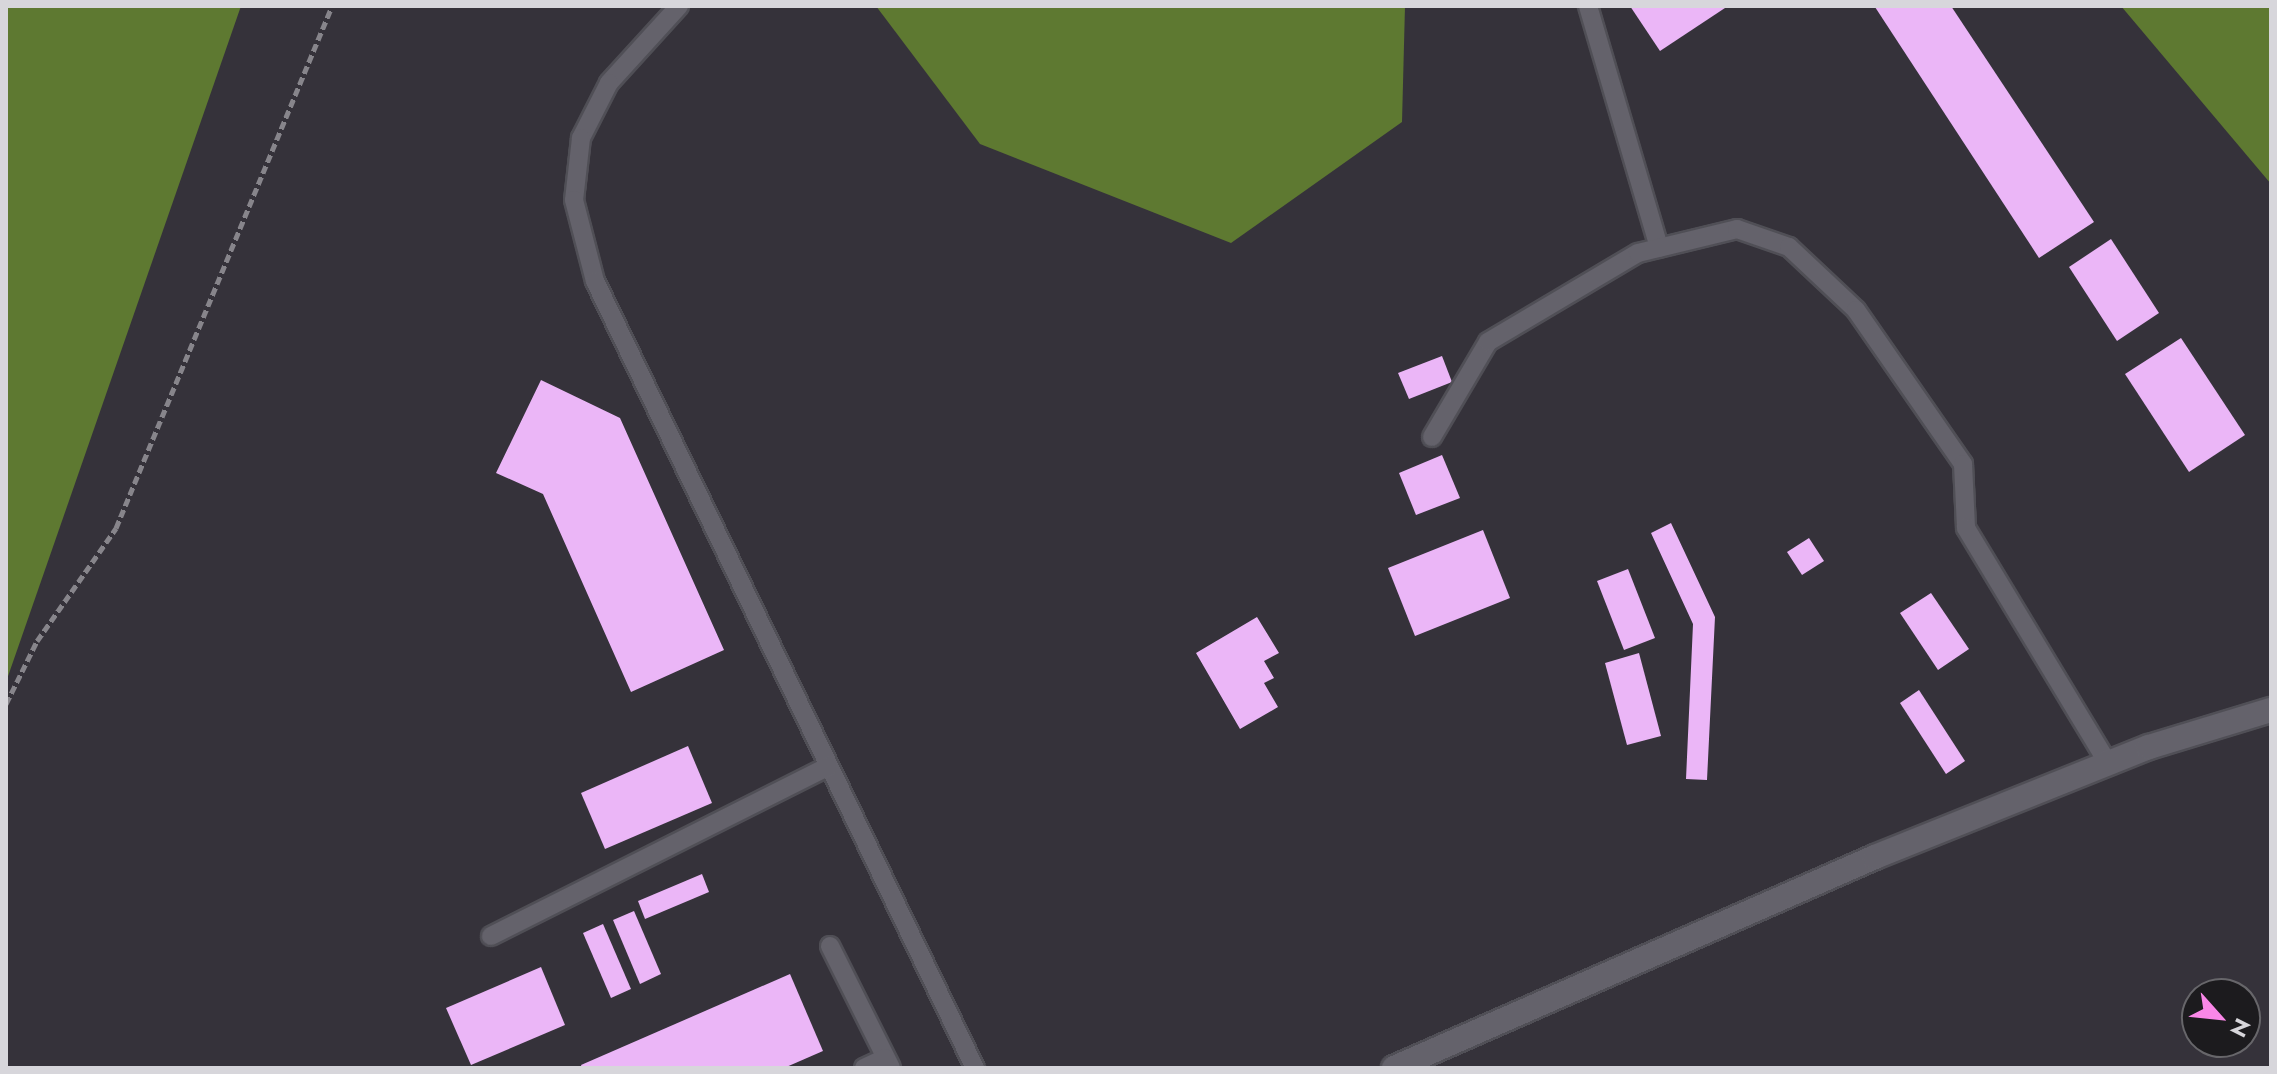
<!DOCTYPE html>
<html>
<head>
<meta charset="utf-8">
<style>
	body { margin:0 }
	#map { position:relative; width:2277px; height:1074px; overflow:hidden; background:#35323a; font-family:Jost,sans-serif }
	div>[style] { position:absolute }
	.forest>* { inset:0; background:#5e7931 }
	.building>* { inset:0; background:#ebb6f7 }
	.path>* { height:5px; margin-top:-2.5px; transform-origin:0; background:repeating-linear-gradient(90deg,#87858b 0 8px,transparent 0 12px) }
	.roads { filter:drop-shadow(2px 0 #504f56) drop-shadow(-2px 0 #504f56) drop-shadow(0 2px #504f56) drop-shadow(0 -2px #504f56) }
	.service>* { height:18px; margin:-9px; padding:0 9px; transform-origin:9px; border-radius:9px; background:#64626b }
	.minor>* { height:24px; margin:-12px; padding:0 12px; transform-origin:12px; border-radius:12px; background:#64626b }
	span { translate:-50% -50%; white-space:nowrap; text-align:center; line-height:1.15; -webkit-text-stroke:8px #1c1b1e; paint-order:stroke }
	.frame { position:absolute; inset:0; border:8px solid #d7d6db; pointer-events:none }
	.north { position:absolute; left:2181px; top:978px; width:80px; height:80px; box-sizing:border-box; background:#1c1b1e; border:2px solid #67666a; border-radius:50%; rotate:117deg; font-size:22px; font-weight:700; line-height:32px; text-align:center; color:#d7d6db }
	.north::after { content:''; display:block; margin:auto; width:28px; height:36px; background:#fa87e8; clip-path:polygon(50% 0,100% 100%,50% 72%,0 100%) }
</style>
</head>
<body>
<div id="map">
	<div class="forest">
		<i style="clip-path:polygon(6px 6px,241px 6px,6px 682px)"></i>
		<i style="clip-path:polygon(876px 6px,1405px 6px,1402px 122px,1231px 243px,980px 144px)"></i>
		<i style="clip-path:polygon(2121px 6px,2271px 6px,2271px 184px)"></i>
	</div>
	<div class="building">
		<i style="clip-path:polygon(1630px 6px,1728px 6px,1660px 51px)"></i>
		<i style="clip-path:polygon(1951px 6px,2094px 222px,2039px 258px,1875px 7px)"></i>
		<i style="clip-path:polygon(2111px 239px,2159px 313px,2117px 341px,2069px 267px)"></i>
		<i style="clip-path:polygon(2181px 338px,2245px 435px,2189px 472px,2125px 374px)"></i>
		<i style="clip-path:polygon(1442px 356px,1452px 382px,1409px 399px,1398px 373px)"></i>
		<i style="clip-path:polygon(541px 380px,620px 418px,724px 650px,631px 692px,543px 494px,496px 473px)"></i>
		<i style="clip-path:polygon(1442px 455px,1460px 498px,1416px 515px,1399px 473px)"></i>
		<i style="clip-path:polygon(1671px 523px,1715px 617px,1707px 780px,1686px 779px,1693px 624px,1651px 533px)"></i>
		<i style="clip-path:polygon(1483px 530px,1510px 598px,1415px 636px,1388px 568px)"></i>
		<i style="clip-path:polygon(1809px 538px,1824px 561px,1802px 575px,1787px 552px)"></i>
		<i style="clip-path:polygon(1628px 569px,1655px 638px,1624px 650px,1597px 581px)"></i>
		<i style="clip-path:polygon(1931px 593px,1969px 649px,1938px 670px,1900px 613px)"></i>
		<i style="clip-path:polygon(1257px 617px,1279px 653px,1264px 661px,1274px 678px,1264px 683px,1278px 707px,1240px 729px,1196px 653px)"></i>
		<i style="clip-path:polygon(1639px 653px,1661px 736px,1627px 745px,1605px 663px)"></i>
		<i style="clip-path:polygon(1919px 690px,1965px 761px,1946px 774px,1900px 703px)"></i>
		<i style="clip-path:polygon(688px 746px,712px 803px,605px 849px,581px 793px)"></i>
		<i style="clip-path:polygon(702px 874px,709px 892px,645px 919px,638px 901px)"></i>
		<i style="clip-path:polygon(634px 911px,661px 974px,640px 984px,613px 920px)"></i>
		<i style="clip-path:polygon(603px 924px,631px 989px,611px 998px,583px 933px)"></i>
		<i style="clip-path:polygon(541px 967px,565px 1025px,471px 1065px,446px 1008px)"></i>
		<i style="clip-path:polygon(790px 974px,823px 1051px,784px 1068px,582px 1068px,581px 1065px)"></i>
	</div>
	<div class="path">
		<i style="left:6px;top:704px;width:70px;rotate:-63.8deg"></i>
		<i style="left:37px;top:641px;width:138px;rotate:-55deg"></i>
		<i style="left:116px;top:528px;width:565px;rotate:-67.52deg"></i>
	</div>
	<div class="roads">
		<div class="service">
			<i style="left:679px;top:6px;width:104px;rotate:132.3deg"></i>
			<i style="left:609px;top:83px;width:62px;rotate:117deg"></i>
			<i style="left:581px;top:138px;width:62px;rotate:96.4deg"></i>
			<i style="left:574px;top:200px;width:84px;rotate:75.5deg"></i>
			<i style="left:595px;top:281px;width:874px;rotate:64.23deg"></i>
			<i style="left:1588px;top:6px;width:252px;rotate:73.6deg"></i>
			<i style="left:1432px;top:437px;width:110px;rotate:-59.5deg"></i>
			<i style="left:1488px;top:342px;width:174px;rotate:-30.7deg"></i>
			<i style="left:1638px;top:253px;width:102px;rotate:-13.6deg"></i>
			<i style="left:1737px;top:229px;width:55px;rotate:19.1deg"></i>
			<i style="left:1789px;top:247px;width:92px;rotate:43.2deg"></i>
			<i style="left:1856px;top:310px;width:188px;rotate:55.2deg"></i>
			<i style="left:1963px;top:464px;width:64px;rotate:87.3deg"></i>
			<i style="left:1966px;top:528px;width:275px;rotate:58.9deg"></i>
			<i style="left:491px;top:936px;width:378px;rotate:-26.7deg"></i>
			<i style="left:830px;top:946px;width:136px;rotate:63.4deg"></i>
			<i style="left:864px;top:1068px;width:23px;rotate:-25deg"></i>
		</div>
		<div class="minor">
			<i style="left:1394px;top:1068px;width:525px;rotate:-23.69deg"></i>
			<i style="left:1875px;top:857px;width:295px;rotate:-21.9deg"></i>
			<i style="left:2149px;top:747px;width:127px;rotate:-16.9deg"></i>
		</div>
	</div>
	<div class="frame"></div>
	<div class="north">N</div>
</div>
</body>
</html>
